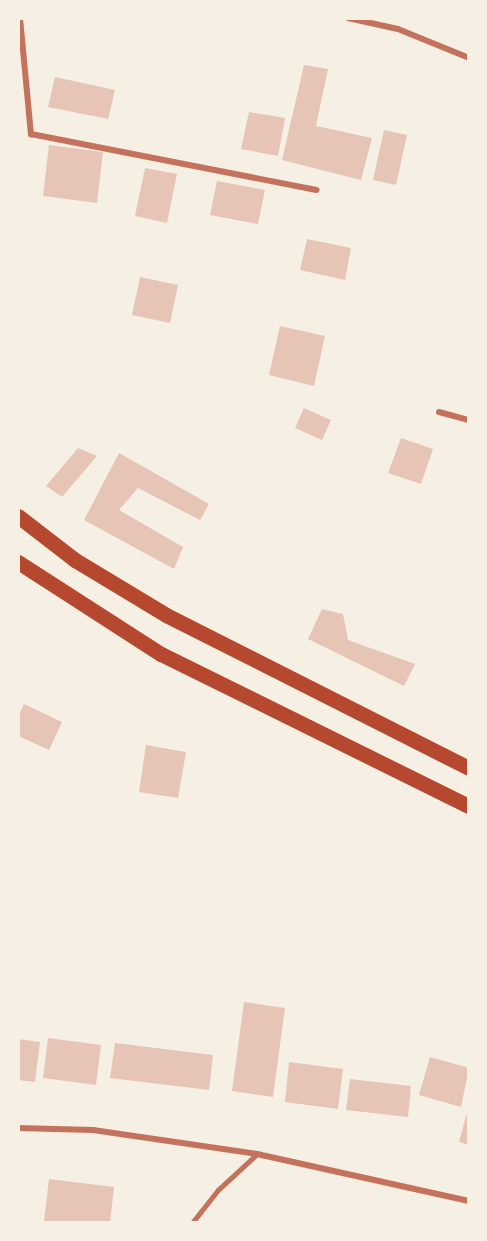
<!DOCTYPE html>
<html>
<head>
<meta charset="utf-8">
<style>
	body { margin:0 }
	#map { position:relative; width:487px; height:1241px; overflow:hidden; background:#f6efe4; font-family:Ubuntu,sans-serif }
	div>[style] { position:absolute }
	.building>* { inset:0; background:#e6c5b7 }
	.service>* { height:4.5px; margin:-2.25px; padding:0 2.25px; transform-origin:2.25px; border-radius:2.25px; background:#c5725c }
	.minor>* { height:6px; margin:-3px; padding:0 3px; transform-origin:3px; border-radius:3px; background:#c5725c }
	.primary>* { height:15px; margin:-7.5px; padding:0 7.5px; transform-origin:7.5px; border-radius:7.5px; background:#b5482f }
	span { translate:-50% -50%; white-space:nowrap; text-align:center; line-height:1.15; -webkit-text-stroke:6px #f6efe4; paint-order:stroke }
	.frame { position:absolute; inset:0; border:20px solid #f6efe4; pointer-events:none }
</style>
</head>
<body>
<div id="map">
	<div class="building">
		<i style="clip-path:polygon(304px 65px,328px 69px,316px 126px,372px 138px,361px 180px,282px 160px)"></i>
		<i style="clip-path:polygon(55px 77px,115px 90px,108px 119px,48px 107px)"></i>
		<i style="clip-path:polygon(249px 112px,285px 118px,278px 156px,241px 149px)"></i>
		<i style="clip-path:polygon(384px 130px,407px 135px,396px 185px,373px 180px)"></i>
		<i style="clip-path:polygon(49px 145px,103px 152px,97px 203px,43px 196px)"></i>
		<i style="clip-path:polygon(145px 168px,177px 174px,167px 223px,135px 216px)"></i>
		<i style="clip-path:polygon(217px 181px,265px 190px,258px 224px,210px 215px)"></i>
		<i style="clip-path:polygon(307px 239px,351px 248px,345px 280px,300px 270px)"></i>
		<i style="clip-path:polygon(140px 277px,178px 285px,170px 323px,132px 315px)"></i>
		<i style="clip-path:polygon(280px 326px,325px 336px,314px 386px,269px 375px)"></i>
		<i style="clip-path:polygon(304px 408px,331px 420px,322px 440px,295px 428px)"></i>
		<i style="clip-path:polygon(401px 438px,433px 449px,421px 484px,388px 473px)"></i>
		<i style="clip-path:polygon(78px 448px,97px 456px,62px 497px,46px 486px)"></i>
		<i style="clip-path:polygon(119px 453px,209px 504px,200px 520px,138px 488px,119px 510px,183px 547px,174px 569px,84px 520px)"></i>
		<i style="clip-path:polygon(322px 609px,343px 614px,348px 640px,415px 664px,404px 686px,308px 639px)"></i>
		<i style="clip-path:polygon(24px 704px,62px 722px,49px 750px,18px 736px,18px 717px)"></i>
		<i style="clip-path:polygon(146px 745px,186px 752px,178px 798px,139px 792px)"></i>
		<i style="clip-path:polygon(244px 1002px,285px 1008px,273px 1097px,232px 1091px)"></i>
		<i style="clip-path:polygon(48px 1038px,101px 1045px,96px 1085px,43px 1078px)"></i>
		<i style="clip-path:polygon(18px 1039px,40px 1042px,35px 1082px,18px 1080px)"></i>
		<i style="clip-path:polygon(115px 1043px,213px 1055px,209px 1090px,110px 1078px)"></i>
		<i style="clip-path:polygon(430px 1057px,469px 1068px,461px 1107px,419px 1095px)"></i>
		<i style="clip-path:polygon(289px 1062px,343px 1069px,338px 1109px,285px 1102px)"></i>
		<i style="clip-path:polygon(350px 1079px,411px 1086px,408px 1117px,346px 1110px)"></i>
		<i style="clip-path:polygon(469px 1105px,469px 1145px,459px 1142px)"></i>
		<i style="clip-path:polygon(49px 1179px,114px 1187px,110px 1223px,44px 1221px)"></i>
	</div>
	<div class="service">
		<i style="left:192px;top:1223px;width:42px;rotate:-51.8deg"></i>
		<i style="left:218px;top:1190px;width:53px;rotate:-42.7deg"></i>
	</div>
	<div class="minor">
		<i style="left:20px;top:18px;width:117px;rotate:84.6deg"></i>
		<i style="left:31px;top:134px;width:291px;rotate:11.1deg"></i>
		<i style="left:348px;top:18px;width:51px;rotate:12.4deg"></i>
		<i style="left:398px;top:29px;width:77px;rotate:22.2deg"></i>
		<i style="left:439px;top:412px;width:31px;rotate:15deg"></i>
		<i style="left:18px;top:1128px;width:75px;rotate:1.5deg"></i>
		<i style="left:93px;top:1130px;width:166px;rotate:8.3deg"></i>
		<i style="left:257px;top:1154px;width:217px;rotate:12.5deg"></i>
	</div>
	<div class="primary">
		<i style="left:18px;top:516px;width:72px;rotate:37.7deg"></i>
		<i style="left:75px;top:560px;width:106px;rotate:31.1deg"></i>
		<i style="left:166px;top:615px;width:339px;rotate:26.8deg"></i>
		<i style="left:18px;top:562px;width:170px;rotate:32.8deg"></i>
		<i style="left:161px;top:654px;width:343px;rotate:26.3deg"></i>
	</div>
	<div class="frame"></div>
</div>
</body>
</html>
